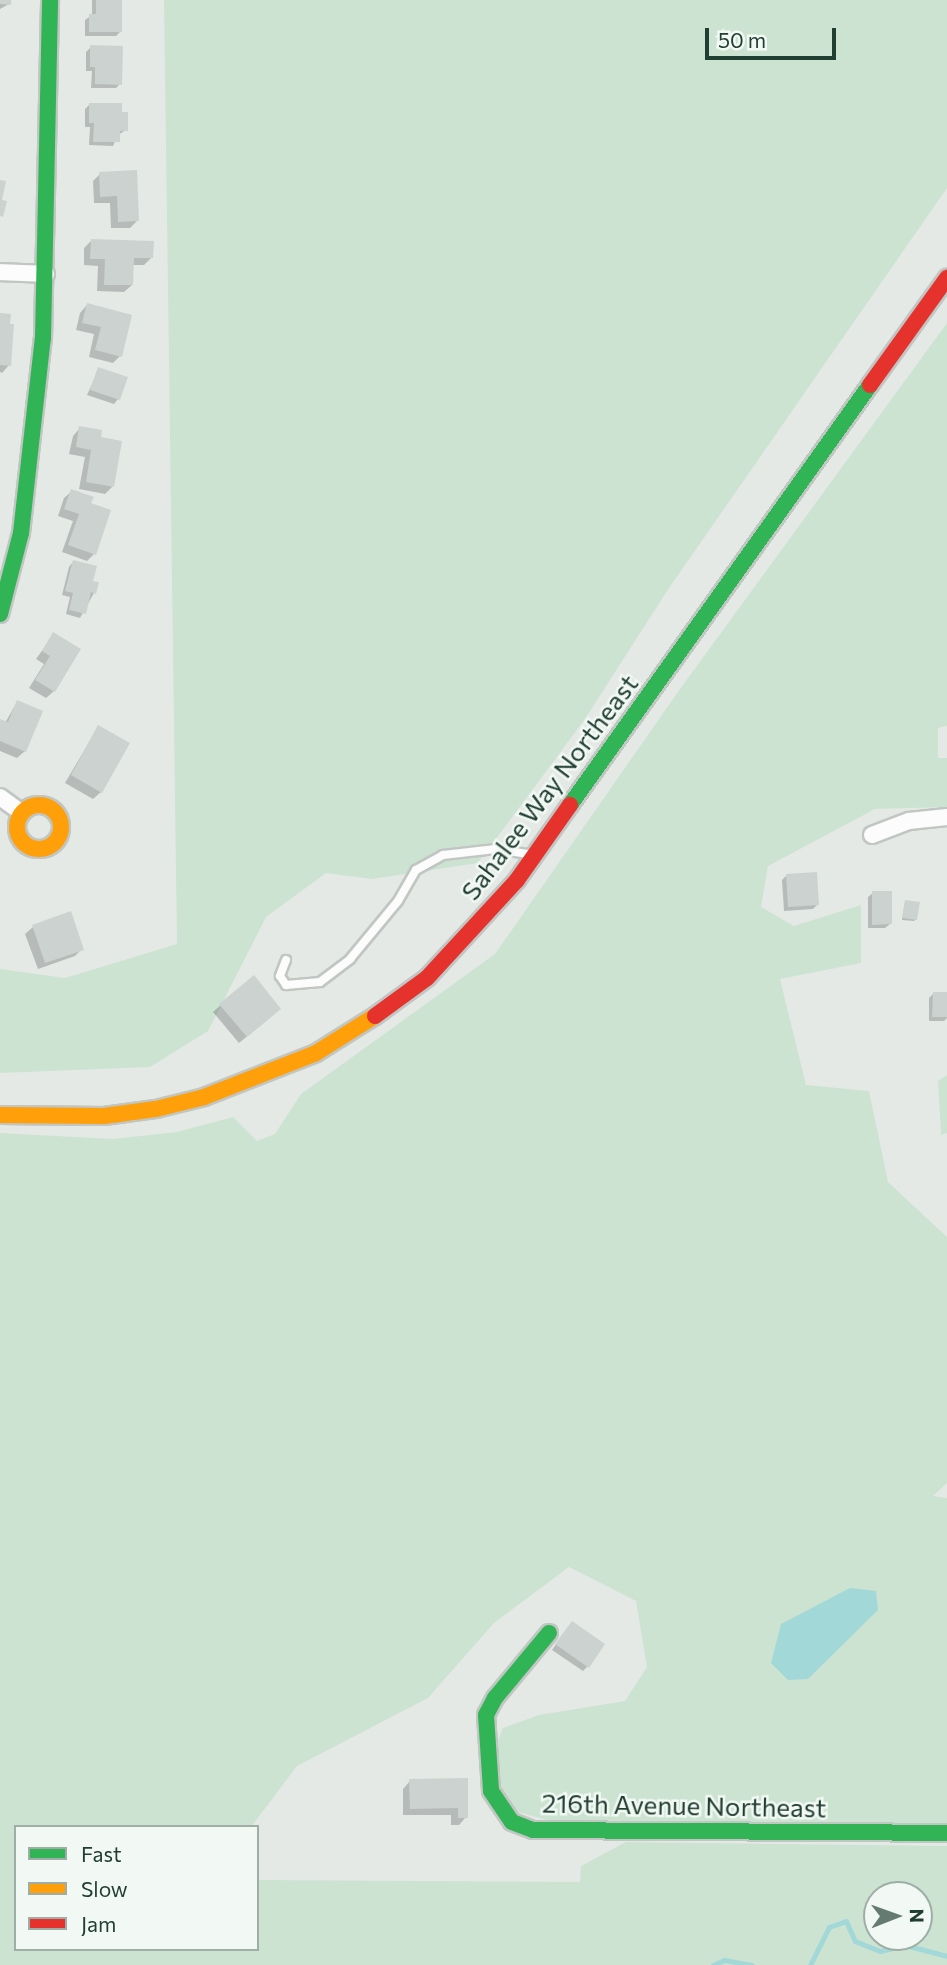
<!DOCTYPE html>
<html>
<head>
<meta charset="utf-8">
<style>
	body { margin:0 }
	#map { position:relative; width:947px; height:1965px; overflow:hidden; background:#e4e9e6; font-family:Commissioner,sans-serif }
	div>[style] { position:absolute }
	.green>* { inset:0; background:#cce3d1 }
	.water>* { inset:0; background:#a3d8d9 }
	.shadow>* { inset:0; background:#0003 }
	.stream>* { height:5px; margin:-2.5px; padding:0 2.5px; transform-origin:2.5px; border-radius:2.5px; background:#a3d8d9 }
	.building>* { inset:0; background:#ccd2cf }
	.roads { filter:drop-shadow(2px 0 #c1c6c3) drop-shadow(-2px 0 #c1c6c3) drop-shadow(0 2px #c1c6c3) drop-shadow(0 -2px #c1c6c3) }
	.lane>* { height:8px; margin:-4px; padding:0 4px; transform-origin:4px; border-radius:4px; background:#fbfcfb }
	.street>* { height:16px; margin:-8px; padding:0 8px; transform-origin:8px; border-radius:8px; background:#fbfcfb }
	.fast>* { height:16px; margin:-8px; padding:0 8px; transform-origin:8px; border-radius:8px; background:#30b455 }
	.slow>* { height:16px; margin:-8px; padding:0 8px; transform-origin:8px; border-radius:8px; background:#ff9f0a }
	.slow>.ring { margin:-8px; padding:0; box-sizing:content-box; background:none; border:16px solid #ff9f0a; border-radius:50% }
	.jam>* { height:16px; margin:-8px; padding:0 8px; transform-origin:8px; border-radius:8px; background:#e5322d }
	span { translate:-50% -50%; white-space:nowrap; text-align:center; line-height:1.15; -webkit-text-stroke:5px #f2f9f4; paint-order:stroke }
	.street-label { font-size:26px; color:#213e32 }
	.legend { position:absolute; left:14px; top:1825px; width:245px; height:126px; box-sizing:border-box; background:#f2f9f4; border:2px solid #9eaea6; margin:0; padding:9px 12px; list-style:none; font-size:21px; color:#213e32 }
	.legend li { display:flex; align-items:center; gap:14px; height:35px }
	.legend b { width:35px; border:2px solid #9eaea6 }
	.north { position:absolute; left:863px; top:1881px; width:70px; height:70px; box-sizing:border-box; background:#f2f9f4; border:2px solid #9eaea6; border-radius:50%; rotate:89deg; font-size:19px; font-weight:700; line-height:28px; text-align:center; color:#213e32 }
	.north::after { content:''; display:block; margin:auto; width:24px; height:32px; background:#657a71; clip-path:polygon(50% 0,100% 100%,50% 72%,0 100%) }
	.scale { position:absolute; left:705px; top:28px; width:131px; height:32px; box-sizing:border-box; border:4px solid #213e32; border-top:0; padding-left:9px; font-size:21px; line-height:24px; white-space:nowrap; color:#213e32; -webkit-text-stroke:5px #f2f9f4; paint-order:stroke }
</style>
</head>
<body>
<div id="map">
	<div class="green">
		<i style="clip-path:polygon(164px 0,947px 0,947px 188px,667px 591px,585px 719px,478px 863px,372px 879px,326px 873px,266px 917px,208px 1031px,150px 1067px,0 1073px,0 969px,65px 978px,177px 944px)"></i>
		<i style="clip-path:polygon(evenodd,947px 323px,947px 726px,938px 728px,938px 758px,947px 758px,947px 807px,875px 809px,768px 866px,761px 907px,794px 926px,861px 905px,861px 963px,780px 979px,806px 1085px,869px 1091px,888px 1182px,947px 1237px,947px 1483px,933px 1496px,947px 1498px,947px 1825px,547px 1820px,518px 1812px,502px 1792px,496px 1745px,503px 1728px,539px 1715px,625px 1701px,647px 1667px,636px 1601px,569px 1567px,494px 1623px,428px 1698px,297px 1766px,251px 1827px,16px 1827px,16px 1949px,257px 1949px,257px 1880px,580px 1882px,581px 1866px,626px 1842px,947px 1846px,947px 1965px,0 1965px,0 1133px,113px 1139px,177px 1132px,233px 1117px,257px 1141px,275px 1134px,301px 1094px,495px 954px,680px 689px,947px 323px,877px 1895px,919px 1895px,919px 1937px,877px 1937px,877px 1895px)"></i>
		<i style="clip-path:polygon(947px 1075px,947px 1133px,941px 1135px,938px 1081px)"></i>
	</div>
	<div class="water">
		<i style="clip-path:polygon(850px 1588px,876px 1591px,878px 1610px,808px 1679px,788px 1680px,771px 1663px,781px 1624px)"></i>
	</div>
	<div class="shadow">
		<i style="clip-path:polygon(0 0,9px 0,9px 4px,0 9px)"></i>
		<i style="clip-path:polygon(92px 0,120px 0,120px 32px,116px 36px,85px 36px,85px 20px,92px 15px)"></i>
		<i style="clip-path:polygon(91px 47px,120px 84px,116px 88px,91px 88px,92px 71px,86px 71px,86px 52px)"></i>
		<i style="clip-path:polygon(90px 104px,126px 130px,118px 135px,113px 146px,89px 145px,90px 127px,85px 127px,85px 109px)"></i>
		<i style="clip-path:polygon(100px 174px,138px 220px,130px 228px,111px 228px,110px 203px,94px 203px,93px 181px)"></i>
		<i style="clip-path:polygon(91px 241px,151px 258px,144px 265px,132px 265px,132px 285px,124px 292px,97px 291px,98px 266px,84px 265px,84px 248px)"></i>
		<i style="clip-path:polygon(87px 305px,120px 356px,113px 363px,89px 357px,94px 334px,76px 330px,80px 313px)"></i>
		<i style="clip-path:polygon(0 315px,9px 365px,2px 373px,0 372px)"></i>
		<i style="clip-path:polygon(99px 369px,118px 399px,114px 404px,87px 395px)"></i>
		<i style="clip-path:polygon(80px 428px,99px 439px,112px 487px,105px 494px,79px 489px,85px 457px,69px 454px,73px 436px)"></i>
		<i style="clip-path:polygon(72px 491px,89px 504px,94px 554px,87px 561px,62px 552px,73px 521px,58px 516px,64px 498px)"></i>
		<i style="clip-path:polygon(73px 562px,91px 582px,94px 593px,80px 618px,66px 614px,70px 597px,62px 595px,69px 567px)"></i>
		<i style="clip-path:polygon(54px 634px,54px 691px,46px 698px,29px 688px,44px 664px,36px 659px)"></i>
		<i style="clip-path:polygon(17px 702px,25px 751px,17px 758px,0 751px,0 722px,5px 723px)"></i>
		<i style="clip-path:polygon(98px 727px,101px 792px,93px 799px,65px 783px)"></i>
		<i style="clip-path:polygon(786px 876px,818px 904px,813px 909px,784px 911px,782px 880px)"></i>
		<i style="clip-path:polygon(873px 893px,890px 924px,885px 928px,868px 928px,868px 897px)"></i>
		<i style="clip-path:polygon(905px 902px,916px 919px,914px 921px,902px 920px)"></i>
		<i style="clip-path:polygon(33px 927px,82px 949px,75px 956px,38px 969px,25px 934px)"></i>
		<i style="clip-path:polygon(933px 994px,947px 994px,947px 1018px,944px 1021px,929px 1021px,929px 998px)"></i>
		<i style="clip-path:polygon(221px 1005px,272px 1016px,239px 1043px,213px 1012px)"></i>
		<i style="clip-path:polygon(568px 1627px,587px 1667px,583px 1671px,552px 1650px)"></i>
		<i style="clip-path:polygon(466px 1780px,466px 1817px,459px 1825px,451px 1825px,451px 1815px,403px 1815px,403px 1789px,410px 1781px)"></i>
	</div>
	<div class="stream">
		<i style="left:713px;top:1965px;width:12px;rotate:-24deg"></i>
		<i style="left:724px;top:1960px;width:28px;rotate:10deg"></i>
		<i style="left:810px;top:1965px;width:42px;rotate:-63.4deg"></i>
		<i style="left:829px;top:1927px;width:18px;rotate:-19deg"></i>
		<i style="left:846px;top:1921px;width:22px;rotate:66deg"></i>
		<i style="left:855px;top:1941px;width:27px;rotate:22deg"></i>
		<i style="left:880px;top:1951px;width:26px;rotate:-13deg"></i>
		<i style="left:905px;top:1945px;width:43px;rotate:14.7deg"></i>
	</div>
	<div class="building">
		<i style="clip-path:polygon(0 0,11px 0,11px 5px,0 4px)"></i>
		<i style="clip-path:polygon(96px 0,122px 0,122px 32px,89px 32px,89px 14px,96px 14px)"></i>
		<i style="clip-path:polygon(90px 45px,123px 46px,122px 85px,95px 84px,95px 67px,90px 67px)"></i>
		<i style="clip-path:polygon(89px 103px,122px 103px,122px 112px,128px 112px,128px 131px,120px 131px,120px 142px,93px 142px,94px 123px,89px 123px)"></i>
		<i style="clip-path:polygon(137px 170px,139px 221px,118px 222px,117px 196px,100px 197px,99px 172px)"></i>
		<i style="clip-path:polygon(0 180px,6px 181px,2px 200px,7px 201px,3px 217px,0 216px)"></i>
		<i style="clip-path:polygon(91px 239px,154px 241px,153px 258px,134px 258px,133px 285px,104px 285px,105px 259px,90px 259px)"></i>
		<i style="clip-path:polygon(87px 303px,132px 315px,122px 357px,95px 350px,101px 327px,82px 323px)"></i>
		<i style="clip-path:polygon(0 313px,11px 314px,10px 324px,14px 324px,11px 366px,0 365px)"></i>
		<i style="clip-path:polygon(98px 367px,128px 377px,120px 400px,90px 390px)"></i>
		<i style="clip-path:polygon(79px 426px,102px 430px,101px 437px,122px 441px,114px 487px,86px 482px,91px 450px,76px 447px)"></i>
		<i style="clip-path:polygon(71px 489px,94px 497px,91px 503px,111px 510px,96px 555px,68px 545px,79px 514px,64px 509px)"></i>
		<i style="clip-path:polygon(73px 560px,97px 566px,93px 581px,99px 582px,96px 594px,91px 592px,86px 614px,69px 610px,73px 593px,65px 591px)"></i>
		<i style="clip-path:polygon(53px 632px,81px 649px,55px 692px,35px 680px,50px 656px,42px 651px)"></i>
		<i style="clip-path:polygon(17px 700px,43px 711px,26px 752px,0 741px,0 719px,8px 722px)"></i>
		<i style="clip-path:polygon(98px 725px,130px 743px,102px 793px,71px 775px)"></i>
		<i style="clip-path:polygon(817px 872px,819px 905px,788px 907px,786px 874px)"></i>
		<i style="clip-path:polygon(872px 891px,892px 891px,892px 924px,872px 925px)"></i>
		<i style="clip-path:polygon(905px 900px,920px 902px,917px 920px,902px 918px)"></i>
		<i style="clip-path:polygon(71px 911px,84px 950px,45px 963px,32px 925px)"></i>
		<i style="clip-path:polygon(254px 975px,281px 1009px,247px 1037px,219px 1004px)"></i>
		<i style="clip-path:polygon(933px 992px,947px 992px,947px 1017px,932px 1017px)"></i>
		<i style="clip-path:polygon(572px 1621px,605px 1644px,589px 1668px,555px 1644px)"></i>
		<i style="clip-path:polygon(468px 1778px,468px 1818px,458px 1818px,458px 1808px,410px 1809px,409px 1779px)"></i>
	</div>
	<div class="roads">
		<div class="lane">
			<i style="left:286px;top:960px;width:17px;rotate:111deg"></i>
			<i style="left:280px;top:976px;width:11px;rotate:56deg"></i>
			<i style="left:286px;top:985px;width:34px;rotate:-5deg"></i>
			<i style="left:320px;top:982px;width:38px;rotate:-37deg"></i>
			<i style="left:350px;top:959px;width:75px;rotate:-50.4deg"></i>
			<i style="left:398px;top:901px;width:36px;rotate:-60deg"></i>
			<i style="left:416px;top:870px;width:31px;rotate:-29deg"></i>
			<i style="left:443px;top:855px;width:53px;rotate:-6.5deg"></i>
			<i style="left:496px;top:849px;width:36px;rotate:9deg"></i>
		</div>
		<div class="street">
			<i style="left:0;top:272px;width:46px;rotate:2.5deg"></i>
			<i style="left:0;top:797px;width:27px;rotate:36deg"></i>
			<i style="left:872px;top:835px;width:40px;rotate:-21deg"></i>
			<i style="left:909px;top:821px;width:38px;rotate:-6deg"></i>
		</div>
		<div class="fast">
			<i style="left:0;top:614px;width:84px;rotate:-75.5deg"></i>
			<i style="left:21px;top:533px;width:196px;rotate:-83.6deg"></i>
			<i style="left:43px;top:338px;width:338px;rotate:-88.8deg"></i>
			<i style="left:570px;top:805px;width:516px;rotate:-54.46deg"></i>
			<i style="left:549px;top:1633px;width:85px;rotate:129.7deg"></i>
			<i style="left:495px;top:1698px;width:19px;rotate:118deg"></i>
			<i style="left:486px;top:1715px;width:76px;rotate:86.2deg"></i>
			<i style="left:491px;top:1791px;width:37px;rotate:56deg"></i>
			<i style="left:512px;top:1822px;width:22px;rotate:21deg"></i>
			<i style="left:533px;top:1830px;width:414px;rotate:0.4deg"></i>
		</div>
		<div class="slow">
			<i class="ring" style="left:17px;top:805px;width:28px;height:28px"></i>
			<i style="left:0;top:1115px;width:104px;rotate:0.6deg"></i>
			<i style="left:104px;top:1116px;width:52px;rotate:-7.7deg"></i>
			<i style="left:156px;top:1109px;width:49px;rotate:-14deg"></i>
			<i style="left:204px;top:1097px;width:120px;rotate:-21.4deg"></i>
			<i style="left:316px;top:1053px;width:70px;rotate:-32.1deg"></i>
		</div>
		<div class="jam">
			<i style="left:870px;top:385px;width:132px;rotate:-54.3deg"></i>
			<i style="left:375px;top:1016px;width:64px;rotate:-36.2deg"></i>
			<i style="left:427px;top:978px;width:133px;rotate:-47.4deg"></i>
			<i style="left:517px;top:880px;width:92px;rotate:-54.8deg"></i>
		</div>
	</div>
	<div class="street-label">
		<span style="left:549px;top:787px;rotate:-53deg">Sahalee Way Northeast</span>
		<span style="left:684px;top:1805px;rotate:1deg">216th Avenue Northeast</span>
	</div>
	<ul class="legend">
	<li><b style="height:9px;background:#30b455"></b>Fast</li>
	<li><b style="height:9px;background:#ff9f0a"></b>Slow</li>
	<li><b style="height:9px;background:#e5322d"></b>Jam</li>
	</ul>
	<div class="north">N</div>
	<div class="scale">50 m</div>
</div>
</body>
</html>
